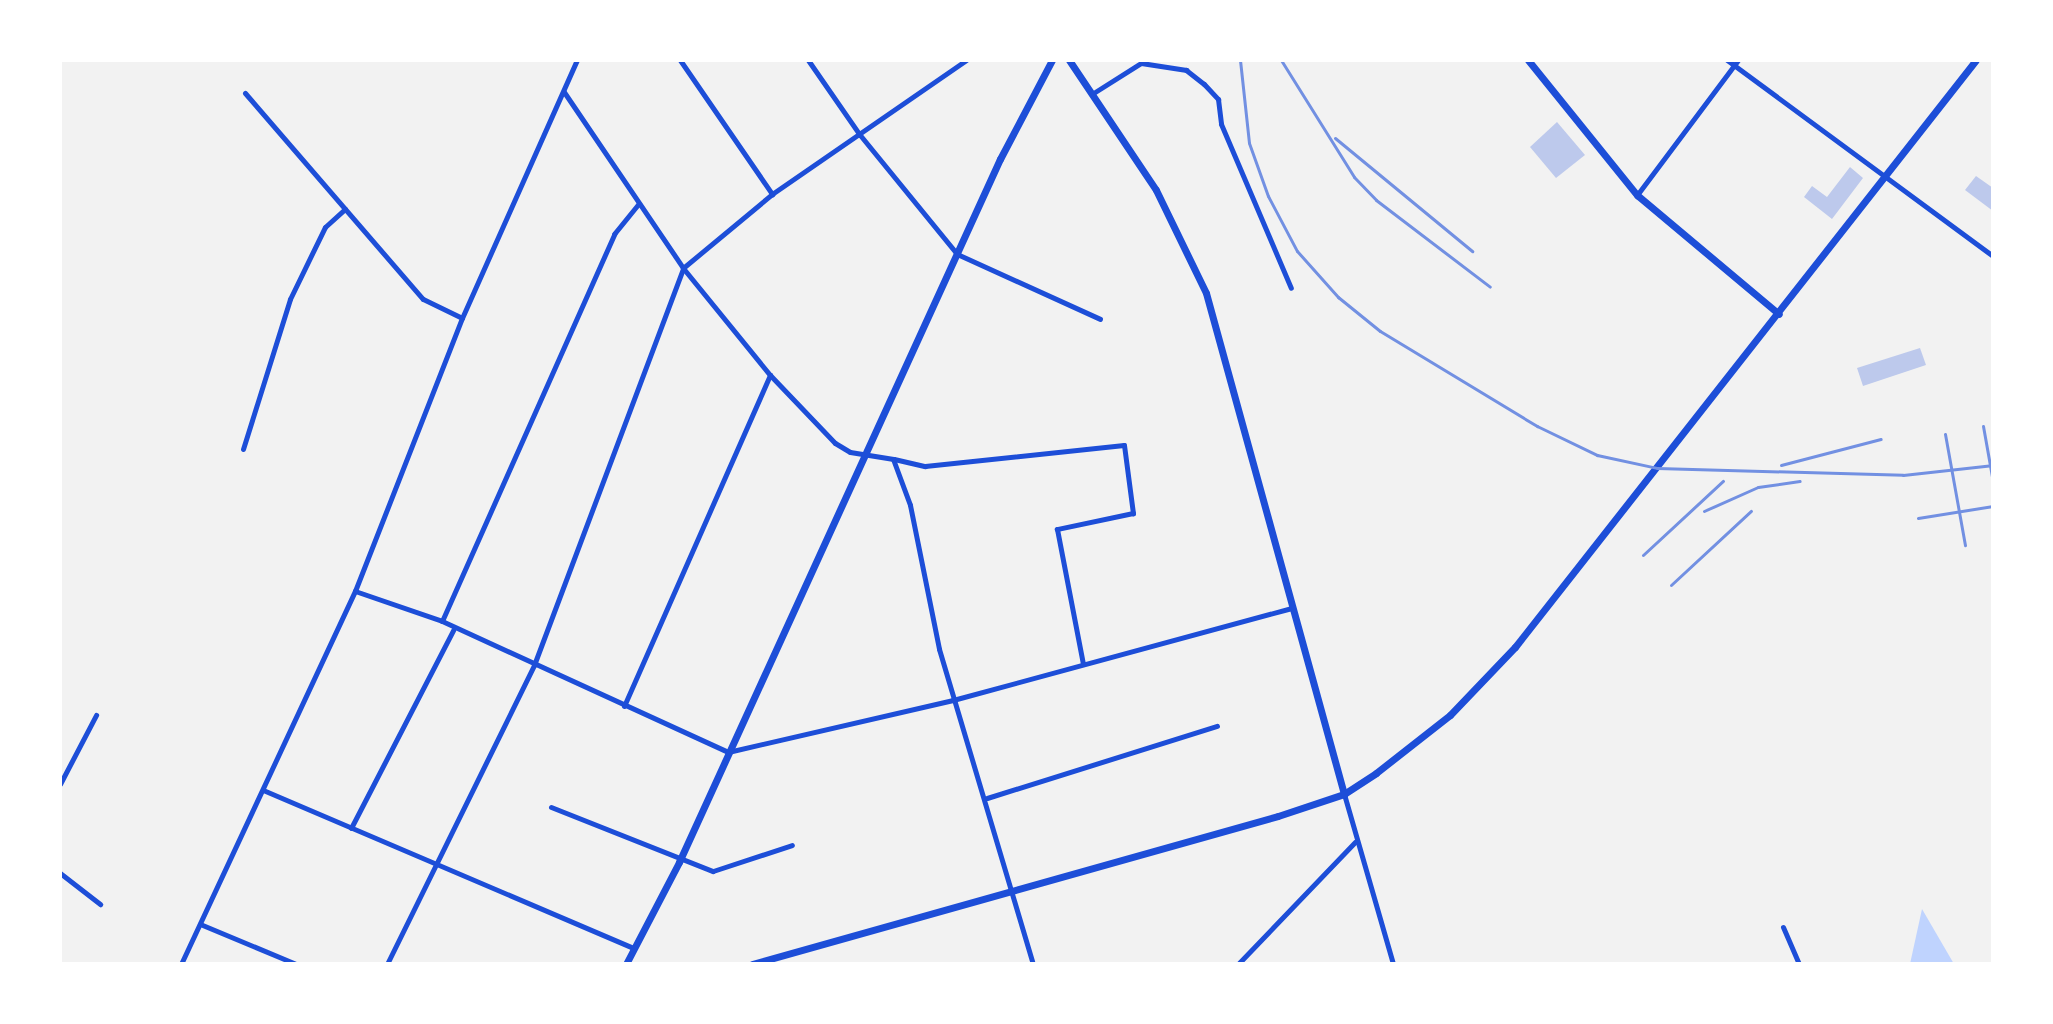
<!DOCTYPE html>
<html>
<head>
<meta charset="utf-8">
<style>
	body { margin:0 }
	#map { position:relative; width:2053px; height:1024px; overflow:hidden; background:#f2f2f2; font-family:"Fira Sans Condensed",sans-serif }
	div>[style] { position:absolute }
	.water>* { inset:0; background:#bfd3fe }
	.building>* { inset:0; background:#bdc9ec }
	.minor>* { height:5px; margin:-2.5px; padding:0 2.5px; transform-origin:2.5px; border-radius:2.5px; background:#1d4ed8 }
	.tertiary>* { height:7px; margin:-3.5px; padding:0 3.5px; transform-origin:3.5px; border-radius:3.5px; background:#1d4ed8 }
	.secondary>* { height:7px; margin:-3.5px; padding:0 3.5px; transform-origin:3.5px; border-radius:3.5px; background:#1d4ed8 }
	.rail>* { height:3px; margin:-1.5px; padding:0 1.5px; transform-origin:1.5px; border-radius:1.5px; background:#7290e2 }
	span { translate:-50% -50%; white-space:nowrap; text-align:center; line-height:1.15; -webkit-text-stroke:7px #fff; paint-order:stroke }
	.frame { position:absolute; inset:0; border:62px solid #fff; pointer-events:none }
</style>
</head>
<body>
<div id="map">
	<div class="water">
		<i style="clip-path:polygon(1922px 909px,1954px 964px,1910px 964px)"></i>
	</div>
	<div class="building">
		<i style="clip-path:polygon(1557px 122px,1585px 155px,1556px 178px,1530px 147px)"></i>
		<i style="clip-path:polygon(1850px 167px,1863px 178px,1832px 219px,1804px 197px,1812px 186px,1827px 197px)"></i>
		<i style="clip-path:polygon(1976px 176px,1993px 188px,1993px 211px,1965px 190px)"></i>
		<i style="clip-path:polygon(1920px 348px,1926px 365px,1863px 386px,1857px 368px)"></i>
	</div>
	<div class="minor">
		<i style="left:680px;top:60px;width:163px;rotate:55.5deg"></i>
		<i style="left:808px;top:60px;width:91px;rotate:55.3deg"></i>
		<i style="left:860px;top:135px;width:154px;rotate:50.8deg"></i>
		<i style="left:957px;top:254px;width:157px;rotate:24.4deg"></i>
		<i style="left:1727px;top:60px;width:330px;rotate:36.4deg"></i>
		<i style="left:564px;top:92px;width:212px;rotate:55.9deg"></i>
		<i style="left:683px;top:268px;width:138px;rotate:50.9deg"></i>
		<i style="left:770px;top:375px;width:94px;rotate:46.3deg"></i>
		<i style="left:835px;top:443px;width:17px;rotate:31deg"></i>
		<i style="left:850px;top:452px;width:44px;rotate:9.2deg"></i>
		<i style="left:893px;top:459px;width:49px;rotate:69.7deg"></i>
		<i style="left:910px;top:505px;width:147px;rotate:78.6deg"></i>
		<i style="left:939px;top:649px;width:329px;rotate:73.4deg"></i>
		<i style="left:1095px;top:92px;width:54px;rotate:-32.2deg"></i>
		<i style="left:1141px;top:63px;width:46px;rotate:8.8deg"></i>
		<i style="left:1186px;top:70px;width:23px;rotate:38deg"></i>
		<i style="left:1204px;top:84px;width:21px;rotate:47deg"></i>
		<i style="left:1218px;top:99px;width:25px;rotate:83deg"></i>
		<i style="left:1221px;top:124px;width:178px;rotate:66.9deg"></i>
		<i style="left:245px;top:93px;width:272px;rotate:49.2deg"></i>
		<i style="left:423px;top:299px;width:43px;rotate:26deg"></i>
		<i style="left:1637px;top:195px;width:169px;rotate:-53.2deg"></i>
		<i style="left:243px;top:449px;width:157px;rotate:-72.6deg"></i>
		<i style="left:290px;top:299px;width:80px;rotate:-64.1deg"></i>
		<i style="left:325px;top:227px;width:27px;rotate:-42deg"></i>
		<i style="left:894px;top:459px;width:32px;rotate:13deg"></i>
		<i style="left:925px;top:466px;width:200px;rotate:-6deg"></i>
		<i style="left:1124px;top:445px;width:69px;rotate:82.5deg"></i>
		<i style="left:1133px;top:513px;width:78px;rotate:168.1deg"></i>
		<i style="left:1057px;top:529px;width:137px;rotate:79.1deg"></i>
		<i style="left:355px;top:591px;width:92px;rotate:19deg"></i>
		<i style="left:442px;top:621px;width:315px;rotate:24.6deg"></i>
		<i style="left:728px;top:752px;width:231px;rotate:-13deg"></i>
		<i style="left:953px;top:700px;width:351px;rotate:-15.2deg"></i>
		<i style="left:442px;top:621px;width:424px;rotate:-66deg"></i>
		<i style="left:614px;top:234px;width:38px;rotate:-51deg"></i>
		<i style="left:624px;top:706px;width:362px;rotate:-66.2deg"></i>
		<i style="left:60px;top:784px;width:78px;rotate:-62.4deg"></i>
		<i style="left:263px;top:790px;width:403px;rotate:23.1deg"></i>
		<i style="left:1344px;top:794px;width:177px;rotate:73.9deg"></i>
		<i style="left:987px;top:798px;width:241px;rotate:-17.4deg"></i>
		<i style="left:551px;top:807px;width:174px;rotate:21.6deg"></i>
		<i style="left:713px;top:871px;width:83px;rotate:-18.2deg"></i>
		<i style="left:351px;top:828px;width:223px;rotate:-62.7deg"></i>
		<i style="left:60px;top:873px;width:51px;rotate:37.8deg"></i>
		<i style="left:200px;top:924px;width:104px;rotate:22.6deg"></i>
		<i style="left:1783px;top:927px;width:40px;rotate:66.6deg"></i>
		<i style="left:181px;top:964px;width:412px;rotate:-65deg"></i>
		<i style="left:355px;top:591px;width:293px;rotate:-68.6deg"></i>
		<i style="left:462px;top:318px;width:282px;rotate:-66deg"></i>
		<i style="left:387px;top:964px;width:333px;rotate:-63.8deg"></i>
		<i style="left:534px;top:665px;width:424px;rotate:-69.4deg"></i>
		<i style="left:683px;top:268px;width:116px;rotate:-39.7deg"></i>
		<i style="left:772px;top:194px;width:236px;rotate:-34.6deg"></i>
		<i style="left:1238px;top:964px;width:169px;rotate:-46.2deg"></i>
	</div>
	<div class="tertiary">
		<i style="left:1069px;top:60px;width:156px;rotate:56.2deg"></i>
		<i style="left:1156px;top:190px;width:114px;rotate:64.1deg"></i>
		<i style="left:1206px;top:293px;width:520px;rotate:74.6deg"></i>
		<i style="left:1528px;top:60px;width:174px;rotate:51.1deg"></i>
		<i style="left:1637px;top:195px;width:185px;rotate:40deg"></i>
		<i style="left:626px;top:964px;width:115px;rotate:-62.5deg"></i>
		<i style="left:679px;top:862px;width:773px;rotate:-65.46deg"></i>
		<i style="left:1000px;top:159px;width:112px;rotate:-62.3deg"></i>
	</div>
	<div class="secondary">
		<i style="left:752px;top:964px;width:546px;rotate:-15.71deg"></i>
		<i style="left:1278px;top:816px;width:70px;rotate:-18.4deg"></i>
		<i style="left:1344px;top:794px;width:38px;rotate:-33deg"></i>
		<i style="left:1376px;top:773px;width:94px;rotate:-38.1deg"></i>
		<i style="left:1450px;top:715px;width:94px;rotate:-46.3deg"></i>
		<i style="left:1515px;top:647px;width:746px;rotate:-51.86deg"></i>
	</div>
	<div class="rail">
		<i style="left:1240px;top:60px;width:83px;rotate:83.8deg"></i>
		<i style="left:1249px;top:143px;width:56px;rotate:70.3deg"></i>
		<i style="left:1268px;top:196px;width:62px;rotate:62.2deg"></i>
		<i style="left:1297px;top:251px;width:62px;rotate:48.3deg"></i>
		<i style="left:1338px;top:297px;width:54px;rotate:39deg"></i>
		<i style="left:1380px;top:331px;width:184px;rotate:31.2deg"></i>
		<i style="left:1537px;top:426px;width:67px;rotate:25.8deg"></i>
		<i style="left:1597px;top:455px;width:61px;rotate:12.2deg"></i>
		<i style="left:1657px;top:468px;width:246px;rotate:1.6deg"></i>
		<i style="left:1903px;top:475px;width:91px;rotate:-6.3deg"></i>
		<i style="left:1281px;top:60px;width:138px;rotate:58deg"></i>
		<i style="left:1354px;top:177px;width:32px;rotate:46deg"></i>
		<i style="left:1376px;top:200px;width:143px;rotate:37.3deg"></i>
		<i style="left:1335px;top:138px;width:178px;rotate:39.5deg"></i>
		<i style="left:1983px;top:426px;width:57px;rotate:79.9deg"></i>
		<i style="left:1945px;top:434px;width:113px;rotate:79.8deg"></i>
		<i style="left:1781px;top:465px;width:103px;rotate:-14.6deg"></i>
		<i style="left:1704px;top:511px;width:59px;rotate:-24deg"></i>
		<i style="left:1758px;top:487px;width:42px;rotate:-8.1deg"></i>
		<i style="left:1918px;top:518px;width:76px;rotate:-9.1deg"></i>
		<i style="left:1643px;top:555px;width:109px;rotate:-42.8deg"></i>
		<i style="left:1671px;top:585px;width:109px;rotate:-42.8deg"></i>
	</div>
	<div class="frame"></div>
</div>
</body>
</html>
